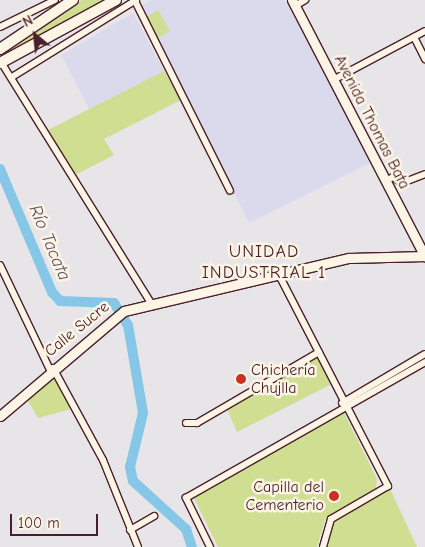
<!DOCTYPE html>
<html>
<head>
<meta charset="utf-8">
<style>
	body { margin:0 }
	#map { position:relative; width:425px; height:547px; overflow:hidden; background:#e8e5e9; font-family:"Comic Neue",sans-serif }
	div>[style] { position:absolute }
	.built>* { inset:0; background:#dadaec }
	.green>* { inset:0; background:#cfde91 }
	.stream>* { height:2px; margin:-1px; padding:0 1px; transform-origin:1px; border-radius:1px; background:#86c7e7 }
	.river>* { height:10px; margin:-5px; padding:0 5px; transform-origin:5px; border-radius:5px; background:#86c7e7 }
	.roads { filter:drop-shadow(1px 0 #4a1f2b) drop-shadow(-1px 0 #4a1f2b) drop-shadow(0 1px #4a1f2b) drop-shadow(0 -1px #4a1f2b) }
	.minor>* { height:6px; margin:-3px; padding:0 3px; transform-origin:3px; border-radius:3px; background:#fcf5e5 }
	.secondary>* { height:9px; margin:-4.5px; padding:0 4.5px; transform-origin:4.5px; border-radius:4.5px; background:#fcf5e5 }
	.trunk>* { height:10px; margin:-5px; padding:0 5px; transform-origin:5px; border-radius:5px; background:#fcf5e5 }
	.dots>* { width:14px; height:14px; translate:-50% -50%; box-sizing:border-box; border:2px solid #fcf5e5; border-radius:50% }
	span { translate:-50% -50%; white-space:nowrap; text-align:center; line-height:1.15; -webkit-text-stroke:5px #fcf5e5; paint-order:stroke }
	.street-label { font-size:16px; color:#4a1f2b }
	.poi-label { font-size:16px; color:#4a1f2b }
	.left { translate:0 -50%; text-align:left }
	.right { translate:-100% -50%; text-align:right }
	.water-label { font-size:18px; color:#5c5163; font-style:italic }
	.neighbourhood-label { font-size:18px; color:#4a1f2b; letter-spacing:1px }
	.north { position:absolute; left:10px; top:10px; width:50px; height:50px; -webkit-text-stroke:4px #fcf5e5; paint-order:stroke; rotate:332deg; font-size:14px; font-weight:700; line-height:20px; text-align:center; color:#4a1f2b }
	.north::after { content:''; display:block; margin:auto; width:18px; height:22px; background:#4a1f2b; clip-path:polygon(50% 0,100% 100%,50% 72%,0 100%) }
	.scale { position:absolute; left:10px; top:514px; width:88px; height:22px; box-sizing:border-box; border:2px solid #4a1f2b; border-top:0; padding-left:6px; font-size:15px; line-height:18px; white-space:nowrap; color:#4a1f2b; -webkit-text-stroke:4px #fcf5e5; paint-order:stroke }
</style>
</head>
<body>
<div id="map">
	<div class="built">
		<i style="clip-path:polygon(151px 0,288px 0,372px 162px,249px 223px,141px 6px)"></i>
		<i style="clip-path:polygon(133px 13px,164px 71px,90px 110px,61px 55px)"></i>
	</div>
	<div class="green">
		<i style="clip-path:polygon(82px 0,103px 0,65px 26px,0 57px)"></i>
		<i style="clip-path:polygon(158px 10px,170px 31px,158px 38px,146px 17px)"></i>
		<i style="clip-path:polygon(164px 71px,181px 100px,104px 139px,114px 155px,75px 175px,48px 130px)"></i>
		<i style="clip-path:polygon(317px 357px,332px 384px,237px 432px,227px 409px)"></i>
		<i style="clip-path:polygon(54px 377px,72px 409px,38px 418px,28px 401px)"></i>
		<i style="clip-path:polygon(340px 413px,344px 413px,377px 479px,376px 488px,326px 517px,317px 547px,218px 547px,194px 498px)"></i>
		<i style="clip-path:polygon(390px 489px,417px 547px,327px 547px,335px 520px)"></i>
	</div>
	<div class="stream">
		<i style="left:303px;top:11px;width:70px;rotate:62.7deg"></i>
		<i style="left:399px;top:198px;width:55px;rotate:62deg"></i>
	</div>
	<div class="river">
		<i style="left:0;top:169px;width:134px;rotate:67.1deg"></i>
		<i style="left:52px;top:292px;width:12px;rotate:48deg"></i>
		<i style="left:60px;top:301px;width:54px;rotate:2.1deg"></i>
		<i style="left:114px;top:303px;width:26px;rotate:58deg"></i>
		<i style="left:128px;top:325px;width:89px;rotate:80.3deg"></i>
		<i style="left:143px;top:413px;width:56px;rotate:103.5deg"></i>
		<i style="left:130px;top:467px;width:14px;rotate:78deg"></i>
		<i style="left:133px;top:481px;width:72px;rotate:42.2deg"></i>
		<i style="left:186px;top:529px;width:19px;rotate:72deg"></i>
	</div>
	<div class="roads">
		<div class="minor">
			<i style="left:135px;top:1px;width:212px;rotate:63.4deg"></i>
			<i style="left:295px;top:6px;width:12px;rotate:-31deg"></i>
			<i style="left:0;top:27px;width:61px;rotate:-26.1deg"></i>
			<i style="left:414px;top:37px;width:25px;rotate:63deg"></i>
			<i style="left:1px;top:62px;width:286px;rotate:58.1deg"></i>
			<i style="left:12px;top:77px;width:146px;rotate:-31.8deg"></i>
			<i style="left:333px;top:80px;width:104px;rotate:-28deg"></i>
			<i style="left:386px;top:181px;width:8px;rotate:-30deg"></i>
			<i style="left:393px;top:177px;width:11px;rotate:34deg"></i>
			<i style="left:402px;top:183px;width:25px;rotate:-21deg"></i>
			<i style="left:0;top:265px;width:116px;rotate:64.5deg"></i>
			<i style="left:278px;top:273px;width:240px;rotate:62.7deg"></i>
			<i style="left:388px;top:486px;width:66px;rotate:149.9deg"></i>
			<i style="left:331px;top:519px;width:29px;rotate:106deg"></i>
			<i style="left:53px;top:368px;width:105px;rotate:61.5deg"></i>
			<i style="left:103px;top:460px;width:94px;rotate:68.1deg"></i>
			<i style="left:342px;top:403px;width:96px;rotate:-30.6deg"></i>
			<i style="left:186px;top:423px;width:11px"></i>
			<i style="left:197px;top:423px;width:141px;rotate:-30.2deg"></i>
			<i style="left:130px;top:530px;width:28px;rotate:-30deg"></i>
			<i style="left:210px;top:547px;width:55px;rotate:-116.1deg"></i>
			<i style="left:186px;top:498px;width:275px;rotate:-29.6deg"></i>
		</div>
		<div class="secondary">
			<i style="left:292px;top:0;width:289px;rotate:62.6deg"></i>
			<i style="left:0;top:416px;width:162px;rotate:-40.3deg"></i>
			<i style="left:124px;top:311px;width:231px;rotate:-13.3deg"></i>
			<i style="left:349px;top:258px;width:76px;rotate:-1.5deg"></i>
		</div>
		<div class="trunk">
			<i style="left:0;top:49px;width:88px;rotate:-33.9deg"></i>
			<i style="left:0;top:63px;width:132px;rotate:-28.5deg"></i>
		</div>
	</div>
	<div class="dots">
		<i style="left:241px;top:379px;background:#c8321e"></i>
		<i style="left:334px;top:496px;background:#c8321e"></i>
	</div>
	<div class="street-label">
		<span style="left:372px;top:122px;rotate:63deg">Avenida Thomas Bata</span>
		<span style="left:77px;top:329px;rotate:-39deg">Calle Sucre</span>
	</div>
	<div class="poi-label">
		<span class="left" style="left:251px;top:379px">Chichería<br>Chujlla</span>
		<span class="right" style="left:324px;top:496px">Capilla del<br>Cementerio</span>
	</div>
	<div class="water-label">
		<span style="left:49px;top:243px;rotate:67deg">Río Tacata</span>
	</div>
	<div class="neighbourhood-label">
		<span style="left:264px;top:263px">UNIDAD<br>INDUSTRIAL 1</span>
	</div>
	<div class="north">N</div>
	<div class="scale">100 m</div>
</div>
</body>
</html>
